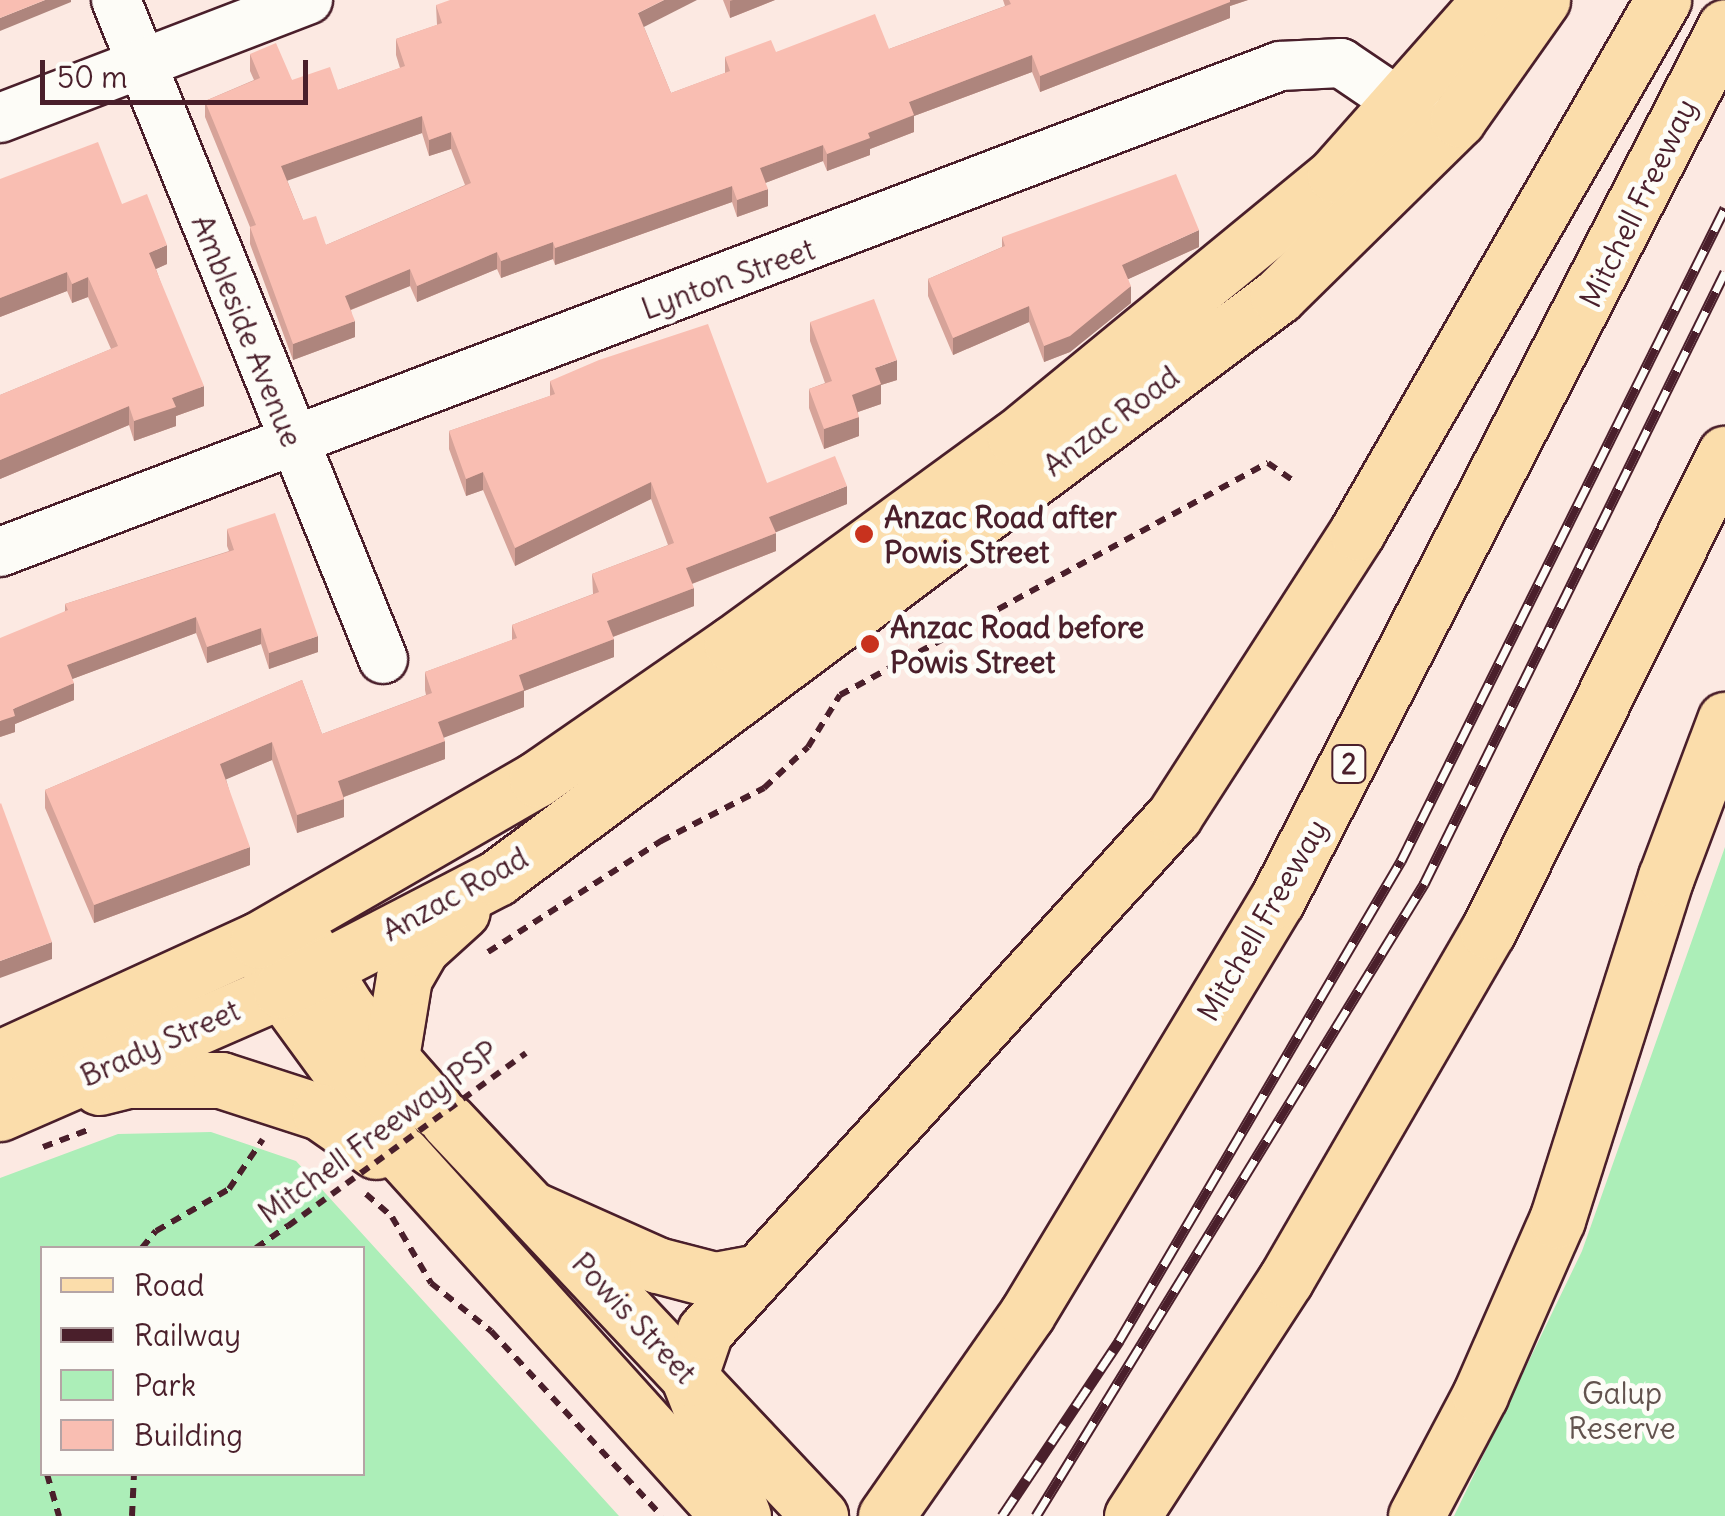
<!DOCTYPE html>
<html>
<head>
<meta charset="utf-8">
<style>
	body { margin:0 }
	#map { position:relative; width:1725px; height:1516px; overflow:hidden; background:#fce9e2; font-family:Delius,sans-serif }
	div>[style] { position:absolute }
	.green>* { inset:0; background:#aceeb8 }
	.path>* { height:6px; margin-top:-3px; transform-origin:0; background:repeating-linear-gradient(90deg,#4a1f2b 0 10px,transparent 0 18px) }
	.roads { filter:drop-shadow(2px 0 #4a1f2b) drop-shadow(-2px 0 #4a1f2b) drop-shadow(0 2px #4a1f2b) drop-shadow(0 -2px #4a1f2b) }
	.minor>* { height:48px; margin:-24px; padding:0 24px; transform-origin:24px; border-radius:24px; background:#fdfcf7 }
	.major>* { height:55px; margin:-27.5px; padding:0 27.5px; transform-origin:27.5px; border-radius:27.5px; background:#fbddab }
	.highway>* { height:55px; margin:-27.5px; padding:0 27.5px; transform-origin:27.5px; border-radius:27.5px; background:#fbddab }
	.rail>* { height:11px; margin-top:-5.5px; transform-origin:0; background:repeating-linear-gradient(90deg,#fdfcf7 0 22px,#4a1f2b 0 44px); box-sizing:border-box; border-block:2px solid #4a1f2b }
	.path-bridge>* { height:6px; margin-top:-3px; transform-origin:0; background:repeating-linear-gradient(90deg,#4a1f2b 0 10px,transparent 0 18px) }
	.wall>* { inset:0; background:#d6a399 }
	.shaded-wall>* { inset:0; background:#ae857d }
	.building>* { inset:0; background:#f9beb2 }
	.dots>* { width:28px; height:28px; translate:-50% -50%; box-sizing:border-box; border:5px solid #fdfcf7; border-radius:50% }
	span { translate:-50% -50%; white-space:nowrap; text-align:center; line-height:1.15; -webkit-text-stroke:10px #fdfcf7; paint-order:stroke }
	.shield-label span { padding:2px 8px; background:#fdfcf7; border:2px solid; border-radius:8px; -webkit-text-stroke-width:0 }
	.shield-label { font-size:28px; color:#4a1f2b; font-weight:700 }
	.street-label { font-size:30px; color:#4a1f2b }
	.poi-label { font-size:30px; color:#4a1f2b; font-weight:700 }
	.left { translate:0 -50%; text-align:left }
	.park-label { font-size:30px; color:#62534e }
	.legend { position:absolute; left:40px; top:1246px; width:325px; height:230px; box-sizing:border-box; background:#fdfcf7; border:2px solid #b5a4a5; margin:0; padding:12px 18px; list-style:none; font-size:30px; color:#4a1f2b }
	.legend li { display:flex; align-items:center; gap:20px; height:50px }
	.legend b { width:50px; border:2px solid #b5a4a5 }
	.scale { position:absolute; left:40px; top:60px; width:268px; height:45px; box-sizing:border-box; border:5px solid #4a1f2b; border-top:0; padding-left:12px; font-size:30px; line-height:35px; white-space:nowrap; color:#4a1f2b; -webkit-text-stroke:8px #fdfcf7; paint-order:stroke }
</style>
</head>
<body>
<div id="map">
	<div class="green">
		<i style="clip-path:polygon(1725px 847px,1725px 1516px,1454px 1516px,1582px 1251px)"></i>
		<i style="clip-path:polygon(evenodd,211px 1132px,296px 1161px,619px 1516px,0 1516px,0 1178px,118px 1134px,211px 1132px,42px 1248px,362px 1248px,362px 1474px,42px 1474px,42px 1248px)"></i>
	</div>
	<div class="path">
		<i style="left:488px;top:952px;width:206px;rotate:-32.7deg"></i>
		<i style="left:661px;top:841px;width:116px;rotate:-27.2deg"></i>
		<i style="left:764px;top:788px;width:60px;rotate:-43deg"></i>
		<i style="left:808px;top:747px;width:61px;rotate:-58.4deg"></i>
		<i style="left:840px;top:695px;width:487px;rotate:-28.5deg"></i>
		<i style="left:1268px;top:463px;width:29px;rotate:35deg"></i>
		<i style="left:43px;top:1147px;width:48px;rotate:-20.7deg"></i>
		<i style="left:366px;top:1194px;width:35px;rotate:41deg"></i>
		<i style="left:392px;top:1217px;width:77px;rotate:59.4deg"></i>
		<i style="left:431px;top:1283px;width:77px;rotate:38.7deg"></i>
		<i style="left:491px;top:1331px;width:252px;rotate:47.3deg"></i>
		<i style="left:142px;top:1248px;width:22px;rotate:-51deg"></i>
		<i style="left:156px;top:1231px;width:84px;rotate:-29.9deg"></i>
		<i style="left:229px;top:1189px;width:60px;rotate:-55.8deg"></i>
		<i style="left:256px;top:1248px;width:39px;rotate:-35deg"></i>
		<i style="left:47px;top:1474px;width:44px;rotate:74.1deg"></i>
		<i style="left:132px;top:1516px;width:42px;rotate:-87.3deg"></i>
	</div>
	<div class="roads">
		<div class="minor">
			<i style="left:116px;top:0;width:711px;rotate:67.94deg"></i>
			<i style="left:0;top:118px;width:330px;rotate:-21deg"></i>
			<i style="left:0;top:552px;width:1369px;rotate:-20.79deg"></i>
			<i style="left:1280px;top:66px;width:61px;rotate:-2.8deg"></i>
			<i style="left:1341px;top:63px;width:105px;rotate:34.1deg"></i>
		</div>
		<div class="major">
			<i style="left:301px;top:936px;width:88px;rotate:57.6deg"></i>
			<i style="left:348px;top:1010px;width:132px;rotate:48.7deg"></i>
			<i style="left:265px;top:957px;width:37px;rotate:64deg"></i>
			<i style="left:281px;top:990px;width:187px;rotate:53.9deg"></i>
			<i style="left:391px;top:1057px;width:80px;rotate:-80.7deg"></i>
			<i style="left:404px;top:978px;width:34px;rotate:-60deg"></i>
			<i style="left:421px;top:948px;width:55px;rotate:-42.1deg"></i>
			<i style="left:0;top:1058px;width:284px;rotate:-24.6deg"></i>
			<i style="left:258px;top:940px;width:322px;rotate:-30deg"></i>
			<i style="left:537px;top:779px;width:237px;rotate:-34.7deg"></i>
			<i style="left:732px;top:644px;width:350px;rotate:-36.1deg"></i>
			<i style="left:1015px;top:438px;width:414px;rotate:-39.4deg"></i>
			<i style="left:1335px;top:175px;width:234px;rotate:-48.5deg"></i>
			<i style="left:99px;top:1087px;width:29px;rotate:-14deg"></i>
			<i style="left:127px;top:1080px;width:94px"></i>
			<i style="left:221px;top:1080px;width:104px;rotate:17.9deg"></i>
			<i style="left:320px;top:1112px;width:68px;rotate:34.9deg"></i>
			<i style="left:0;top:1113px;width:307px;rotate:-23.6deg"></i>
			<i style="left:281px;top:990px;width:243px;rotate:-27.4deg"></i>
			<i style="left:497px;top:878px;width:974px;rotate:-36.69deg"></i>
			<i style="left:1278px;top:296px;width:252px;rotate:-44.5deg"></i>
			<i style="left:1458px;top:119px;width:146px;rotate:-54.8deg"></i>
			<i style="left:448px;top:1121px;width:543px;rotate:46.72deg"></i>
			<i style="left:402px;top:1154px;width:488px;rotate:47.9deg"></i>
		</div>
		<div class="highway">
			<i style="left:534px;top:1210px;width:135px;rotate:24.1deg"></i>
			<i style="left:657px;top:1265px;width:60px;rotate:14.5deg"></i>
			<i style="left:715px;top:1280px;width:44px;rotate:-10.5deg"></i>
			<i style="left:743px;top:1516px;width:148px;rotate:-111.4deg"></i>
			<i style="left:689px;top:1378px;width:50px;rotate:-71.2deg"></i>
			<i style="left:705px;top:1331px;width:697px;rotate:-47.68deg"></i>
			<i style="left:1174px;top:816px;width:338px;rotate:-57.2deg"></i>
			<i style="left:1357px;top:532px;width:614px;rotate:-60.09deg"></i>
			<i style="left:886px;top:1516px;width:246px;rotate:-55.1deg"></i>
			<i style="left:1027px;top:1314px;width:484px;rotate:-58.9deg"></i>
			<i style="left:1277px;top:900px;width:981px;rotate:-62.83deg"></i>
			<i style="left:1132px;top:1516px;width:283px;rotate:-57deg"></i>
			<i style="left:1286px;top:1279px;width:402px;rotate:-59.9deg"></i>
			<i style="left:1488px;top:931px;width:533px;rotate:-63.58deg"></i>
			<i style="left:1416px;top:1516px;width:137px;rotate:-62.1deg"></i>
			<i style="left:1480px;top:1395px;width:191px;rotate:-66.3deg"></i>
			<i style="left:1557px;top:1220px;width:360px;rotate:-72.4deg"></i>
			<i style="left:1666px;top:877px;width:168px;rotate:-69.4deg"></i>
		</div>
	</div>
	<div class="rail">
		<i style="left:1002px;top:1516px;width:211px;rotate:-56.2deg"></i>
		<i style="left:1119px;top:1341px;width:557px;rotate:-59.57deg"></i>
		<i style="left:1401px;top:861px;width:729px;rotate:-63.61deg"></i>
		<i style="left:1036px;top:1516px;width:742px;rotate:-58.45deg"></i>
		<i style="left:1424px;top:884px;width:682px;rotate:-63.81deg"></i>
	</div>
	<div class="path-bridge">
		<i style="left:288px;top:1226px;width:294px;rotate:-36deg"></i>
	</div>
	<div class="wall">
		<i style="clip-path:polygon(723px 0,775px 0,730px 18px)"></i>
		<i style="clip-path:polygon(evenodd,1003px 0,1248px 0,1230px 6px,1230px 18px,1040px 92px,1032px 72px,914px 116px,914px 132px,870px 149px,870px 155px,827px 171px,823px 161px,765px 183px,768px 206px,737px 217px,732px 202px,555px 265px,553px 259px,501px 278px,497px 269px,417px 302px,410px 286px,351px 310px,355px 337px,293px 360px,250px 244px,250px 227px,205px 117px,205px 101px,254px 80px,250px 71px,250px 54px,292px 80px,338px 90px,400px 68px,396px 55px,396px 39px,437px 25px,436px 5px,644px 27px,671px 93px,725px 73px,725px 57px,776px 52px,889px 49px,1005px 6px,1003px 0,422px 133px,429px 156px,451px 149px,465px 185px,326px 245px,303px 220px,287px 180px,422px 133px)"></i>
		<i style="clip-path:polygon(0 179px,122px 204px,167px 264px,156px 269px,204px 406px,176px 416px,176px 426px,134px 441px,129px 425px,0 479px,0 395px,111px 349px,88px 297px,72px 303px,67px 291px,0 317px)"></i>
		<i style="clip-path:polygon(1002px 237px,1199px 247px,1128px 279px,1131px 303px,1070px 352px,1044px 362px,1029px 322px,953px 355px,928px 296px,928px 279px,1002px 247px)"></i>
		<i style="clip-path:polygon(810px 322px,897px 380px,881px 385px,881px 404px,858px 412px,859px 436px,824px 449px,809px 408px,809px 389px,825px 383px,810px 341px)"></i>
		<i style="clip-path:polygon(550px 381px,767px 483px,847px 504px,775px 532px,776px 551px,692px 584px,694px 606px,613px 637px,614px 657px,524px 691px,524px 707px,444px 737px,445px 759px,344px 797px,344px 817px,297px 833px,272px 760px,226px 779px,250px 865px,94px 923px,45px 808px,45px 790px,302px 680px,322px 734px,426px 695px,425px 690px,425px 672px,512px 640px,512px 625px,593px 594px,592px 574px,668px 545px,651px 499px,515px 566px,483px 490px,466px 496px,449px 449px,449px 431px,550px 396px)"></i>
		<i style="clip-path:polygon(227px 529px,318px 652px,269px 669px,261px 644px,207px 663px,196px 633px,72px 679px,74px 700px,15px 724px,15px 732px,0 737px,65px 611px,65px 604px,229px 551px,227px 546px)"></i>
	</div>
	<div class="shaded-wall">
		<i style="clip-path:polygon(45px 0,71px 0,71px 2px,0 31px,0 18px)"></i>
		<i style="clip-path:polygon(664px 0,697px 0,638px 30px,638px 13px)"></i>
		<i style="clip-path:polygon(733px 0,775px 0,730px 18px,730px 1px)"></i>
		<i style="clip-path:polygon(1226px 0,1248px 0,1230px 6px,1230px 18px,1040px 92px,1040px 76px)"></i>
		<i style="clip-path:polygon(1032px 55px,1032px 72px,914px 116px,914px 132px,870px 149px,870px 155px,827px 171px,827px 154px,868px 133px,909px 102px)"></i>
		<i style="clip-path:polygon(422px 116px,422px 133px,281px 183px,281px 166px)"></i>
		<i style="clip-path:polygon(451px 132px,451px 149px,429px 156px,429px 140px)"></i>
		<i style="clip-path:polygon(823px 145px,823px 161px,760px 185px,760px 168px)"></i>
		<i style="clip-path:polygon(732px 186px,732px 202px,555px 265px,555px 248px)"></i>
		<i style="clip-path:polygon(768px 189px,768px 206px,737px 217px,737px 200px)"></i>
		<i style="clip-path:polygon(1199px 230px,1199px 247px,1122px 282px,1122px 265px)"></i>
		<i style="clip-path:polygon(553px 242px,553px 259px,501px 278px,501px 261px)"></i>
		<i style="clip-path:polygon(167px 245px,167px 264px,149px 272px,149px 253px)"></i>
		<i style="clip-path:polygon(497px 252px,497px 269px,417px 302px,417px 286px)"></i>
		<i style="clip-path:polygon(410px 269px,410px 286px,345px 312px,345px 296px)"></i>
		<i style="clip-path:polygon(67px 272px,67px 291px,0 317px,0 298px)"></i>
		<i style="clip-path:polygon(88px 277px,88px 297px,72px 303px,72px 284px)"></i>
		<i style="clip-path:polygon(1131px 286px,1131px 303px,1070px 352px,1044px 362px,1044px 346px)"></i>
		<i style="clip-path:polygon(1029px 306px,1029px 322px,953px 355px,953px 338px)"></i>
		<i style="clip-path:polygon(355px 321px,355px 337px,293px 360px,293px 344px)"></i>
		<i style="clip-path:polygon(897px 360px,897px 380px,881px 385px,881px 404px,852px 414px,852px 395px,875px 368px)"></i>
		<i style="clip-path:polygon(204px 386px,204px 406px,176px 416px,176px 426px,134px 441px,134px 421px,172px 398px)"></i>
		<i style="clip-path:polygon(129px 406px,129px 425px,0 479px,0 489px,0 460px)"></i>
		<i style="clip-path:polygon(859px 417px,859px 436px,824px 449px,824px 429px)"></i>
		<i style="clip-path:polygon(483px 472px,483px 490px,466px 496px,466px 479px)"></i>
		<i style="clip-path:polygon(651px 482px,651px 499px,515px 566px,515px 548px)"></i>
		<i style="clip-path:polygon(847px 486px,847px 504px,769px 535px,769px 517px)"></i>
		<i style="clip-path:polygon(776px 533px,776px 551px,686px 586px,686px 568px)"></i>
		<i style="clip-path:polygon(694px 588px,694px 606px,607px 639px,607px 621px)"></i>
		<i style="clip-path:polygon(196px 617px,196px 633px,67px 681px,67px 665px)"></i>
		<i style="clip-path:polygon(261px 628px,261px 644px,207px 663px,207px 647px)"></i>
		<i style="clip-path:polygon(318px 636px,318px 652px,269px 669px,269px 653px)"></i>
		<i style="clip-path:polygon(614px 639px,614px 657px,524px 691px,524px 707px,438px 740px,438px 722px,519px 675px)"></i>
		<i style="clip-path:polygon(74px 683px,74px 700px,15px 724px,15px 732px,0 737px,0 721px,13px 709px)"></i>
		<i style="clip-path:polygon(445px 741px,445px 759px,338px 799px,338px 781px)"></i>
		<i style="clip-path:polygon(272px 742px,272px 760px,220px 782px,220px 764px)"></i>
		<i style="clip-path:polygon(344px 799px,344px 817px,297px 833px,297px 815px)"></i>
		<i style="clip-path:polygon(250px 847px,250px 865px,94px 923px,94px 905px)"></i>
		<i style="clip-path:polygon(52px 942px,52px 959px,0 978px,0 961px)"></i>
	</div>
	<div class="building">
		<i style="clip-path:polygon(0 0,45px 0,0 18px)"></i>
		<i style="clip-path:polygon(evenodd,450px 0,664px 0,638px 13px,671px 93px,730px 71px,725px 57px,771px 40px,776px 52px,875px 14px,889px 49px,1011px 4px,1009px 0,1230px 0,1230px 2px,1040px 76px,1032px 55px,909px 102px,914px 115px,868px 133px,870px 138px,827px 154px,823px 145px,760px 168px,768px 189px,737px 200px,732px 186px,555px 248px,553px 242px,501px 261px,497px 252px,417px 286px,410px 269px,345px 296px,355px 321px,293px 344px,250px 227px,256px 225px,205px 101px,260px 78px,250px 54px,276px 43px,292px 80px,330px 67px,338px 90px,405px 66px,396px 39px,442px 23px,436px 5px,450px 0,422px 116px,429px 140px,451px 132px,471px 183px,326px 245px,316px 216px,303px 220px,281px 166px,422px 116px)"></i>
		<i style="clip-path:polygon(98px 142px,122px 204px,147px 194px,167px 245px,149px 253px,204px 386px,172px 398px,176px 407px,134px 421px,129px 406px,0 460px,0 395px,118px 346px,88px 277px,72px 284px,67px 272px,0 298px,0 179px)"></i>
		<i style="clip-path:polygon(1176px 174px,1199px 230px,1122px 265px,1131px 286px,1070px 336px,1044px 346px,1029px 306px,953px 338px,928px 279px,1005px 246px,1002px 237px)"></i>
		<i style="clip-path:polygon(874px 299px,897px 360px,875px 368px,881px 384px,852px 395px,859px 417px,824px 429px,809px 389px,832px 381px,810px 322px)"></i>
		<i style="clip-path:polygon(708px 324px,767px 483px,835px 456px,847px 486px,769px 517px,776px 533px,686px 568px,694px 588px,607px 621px,614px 639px,519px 675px,524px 690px,438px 722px,445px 741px,338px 781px,344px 799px,297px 815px,272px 742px,220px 764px,250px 847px,94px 905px,45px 790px,302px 680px,322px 734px,432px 693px,425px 672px,517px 638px,512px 625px,599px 592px,592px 574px,674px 543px,651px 482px,515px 548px,483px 472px,466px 479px,449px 431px,555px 394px,550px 381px,599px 360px)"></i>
		<i style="clip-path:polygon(275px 513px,318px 636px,269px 653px,261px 628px,207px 647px,196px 617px,67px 665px,74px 683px,13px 709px,15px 716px,0 721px,0 638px,68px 610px,65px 604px,234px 550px,227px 529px)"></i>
		<i style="clip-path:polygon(1px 803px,52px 942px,0 961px,0 804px)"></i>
	</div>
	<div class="dots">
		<i style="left:864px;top:534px;background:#c8321e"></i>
		<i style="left:870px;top:644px;background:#c8321e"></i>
	</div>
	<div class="shield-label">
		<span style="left:1349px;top:764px">2</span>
	</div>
	<div class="street-label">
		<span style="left:1638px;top:203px;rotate:-64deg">Mitchell Freeway</span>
		<span style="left:728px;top:279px;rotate:-20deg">Lynton Street</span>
		<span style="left:247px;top:331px;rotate:68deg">Ambleside Avenue</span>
		<span style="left:1111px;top:421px;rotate:-37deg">Anzac Road</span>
		<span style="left:455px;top:894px;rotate:-29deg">Anzac Road</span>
		<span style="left:1262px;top:920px;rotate:-60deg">Mitchell Freeway</span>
		<span style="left:160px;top:1043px;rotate:-24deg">Brady Street</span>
		<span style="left:378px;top:1132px;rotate:-36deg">Mitchell Freeway PSP</span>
		<span style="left:634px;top:1318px;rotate:47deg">Powis Street</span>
	</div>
	<div class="poi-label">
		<span class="left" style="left:884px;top:534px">Anzac Road after<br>Powis Street</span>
		<span class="left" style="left:890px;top:644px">Anzac Road before<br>Powis Street</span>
	</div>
	<div class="park-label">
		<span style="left:1622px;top:1410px">Galup<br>Reserve</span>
	</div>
	<ul class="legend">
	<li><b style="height:12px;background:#fbddab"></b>Road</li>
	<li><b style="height:12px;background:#4a1f2b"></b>Railway</li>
	<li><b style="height:28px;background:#aceeb8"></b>Park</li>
	<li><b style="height:28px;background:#f9beb2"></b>Building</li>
	</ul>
	<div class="scale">50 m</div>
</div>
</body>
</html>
